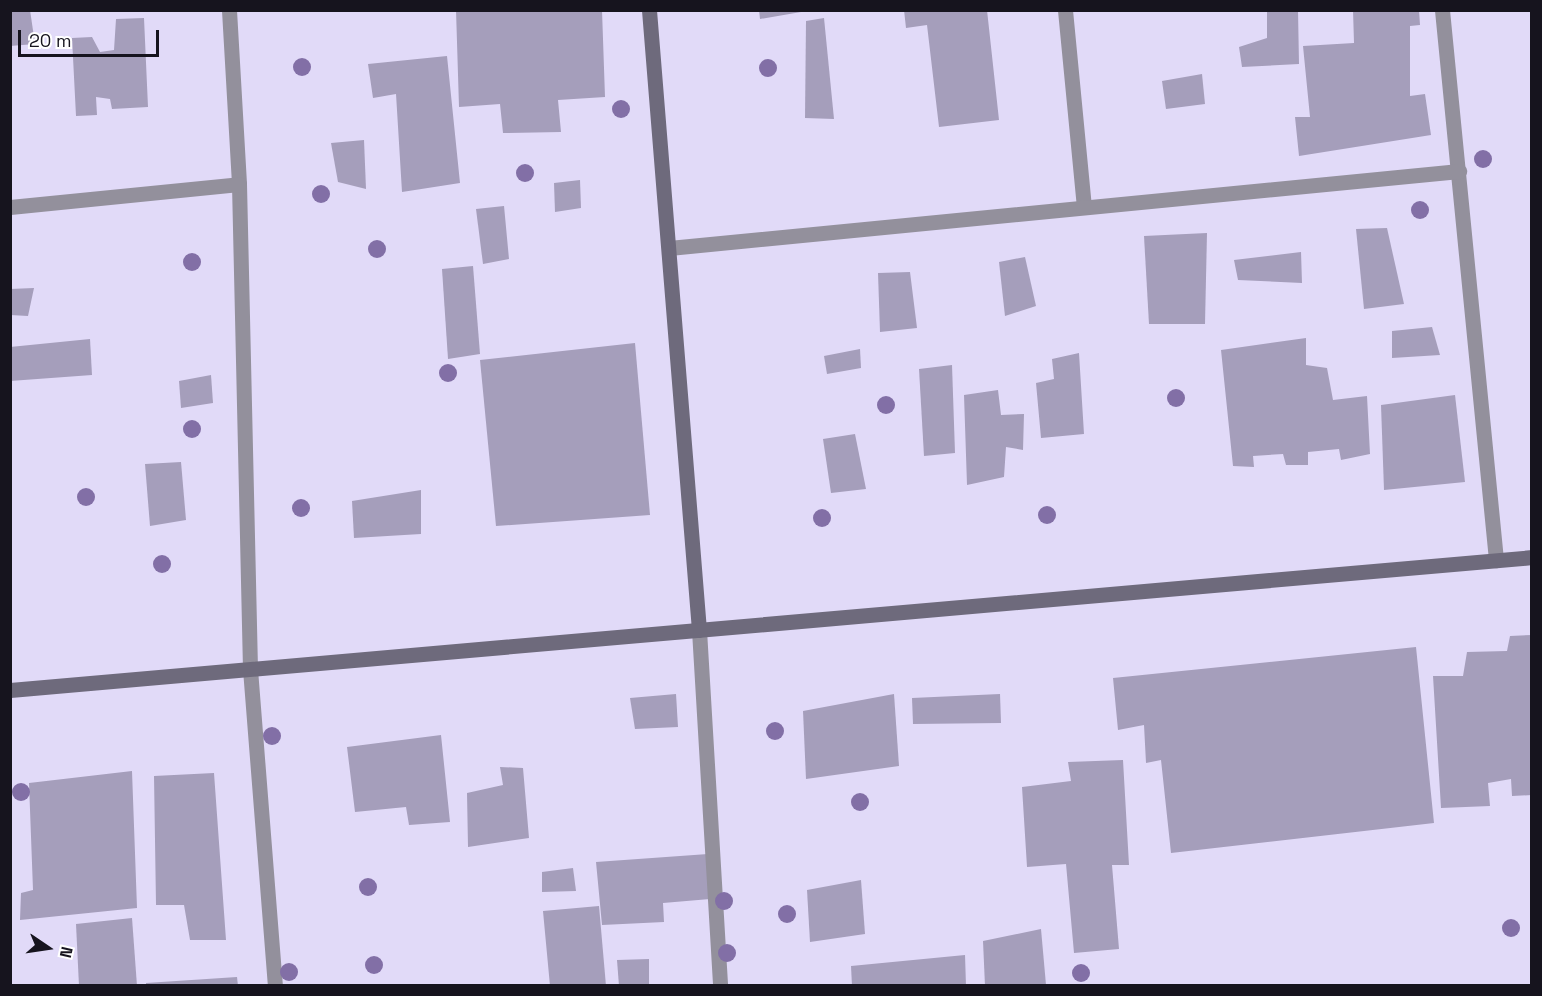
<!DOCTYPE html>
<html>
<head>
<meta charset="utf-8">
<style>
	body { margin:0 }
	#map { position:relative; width:1542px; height:996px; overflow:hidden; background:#e1daf8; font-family:"Space Grotesk",sans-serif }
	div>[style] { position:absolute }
	.building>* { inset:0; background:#a59ebb }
	.street>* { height:15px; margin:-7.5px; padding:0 7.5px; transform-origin:7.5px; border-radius:7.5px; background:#93909c }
	.secondary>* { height:15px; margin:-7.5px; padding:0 7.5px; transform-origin:7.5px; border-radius:7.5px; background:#6e6a7c }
	.trees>* { width:18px; height:18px; margin:-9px; border-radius:50%; background:#826fa6 }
	span { translate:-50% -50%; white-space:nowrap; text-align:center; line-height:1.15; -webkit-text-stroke:4.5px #fff; paint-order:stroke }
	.frame { position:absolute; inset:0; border:12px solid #16141e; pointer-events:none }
	.north { position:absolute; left:18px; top:918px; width:60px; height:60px; -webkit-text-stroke:4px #fff; paint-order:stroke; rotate:103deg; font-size:16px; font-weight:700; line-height:24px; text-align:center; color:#16141e }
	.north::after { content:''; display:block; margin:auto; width:21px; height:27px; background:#16141e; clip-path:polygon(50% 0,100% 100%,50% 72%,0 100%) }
	.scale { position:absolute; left:18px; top:30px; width:141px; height:27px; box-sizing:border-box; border:3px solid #16141e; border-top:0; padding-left:8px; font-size:18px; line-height:21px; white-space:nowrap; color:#16141e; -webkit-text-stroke:4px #fff; paint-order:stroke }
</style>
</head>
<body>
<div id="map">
	<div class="building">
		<i style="clip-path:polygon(10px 10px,30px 10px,35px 44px,10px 46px)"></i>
		<i style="clip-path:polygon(456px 10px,602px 10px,605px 97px,558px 100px,561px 132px,503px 133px,500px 104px,459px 107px)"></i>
		<i style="clip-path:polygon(759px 10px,800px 10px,801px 12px,760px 19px)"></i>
		<i style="clip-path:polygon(904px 10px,987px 10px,999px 120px,939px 127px,927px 25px,906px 28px)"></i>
		<i style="clip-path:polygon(1267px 10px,1298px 10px,1299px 64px,1242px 67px,1239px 47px,1267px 38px)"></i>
		<i style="clip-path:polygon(1353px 10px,1419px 10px,1420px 25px,1410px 26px,1410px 96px,1425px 94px,1431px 135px,1299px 156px,1295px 117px,1310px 117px,1303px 46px,1354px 43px)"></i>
		<i style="clip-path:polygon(144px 18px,148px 107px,112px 109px,110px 99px,96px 97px,97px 115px,76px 116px,72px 38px,92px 37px,100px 52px,114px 50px,116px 19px)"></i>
		<i style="clip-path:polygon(824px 18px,834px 119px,805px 118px,806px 21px)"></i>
		<i style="clip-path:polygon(447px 56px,460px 183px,402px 192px,396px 94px,373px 98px,368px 64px)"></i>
		<i style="clip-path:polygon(1202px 74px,1205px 104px,1166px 109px,1162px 81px)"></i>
		<i style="clip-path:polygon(364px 140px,366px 189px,338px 182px,331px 143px)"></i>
		<i style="clip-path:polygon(580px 180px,581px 208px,555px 212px,554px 183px)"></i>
		<i style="clip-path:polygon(504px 206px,509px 259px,483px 264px,476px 209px)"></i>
		<i style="clip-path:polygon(1387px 228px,1404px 304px,1364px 309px,1356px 229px)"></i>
		<i style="clip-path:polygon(1207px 233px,1205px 324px,1149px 324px,1144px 236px)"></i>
		<i style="clip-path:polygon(1301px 252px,1302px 283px,1238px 280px,1234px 260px)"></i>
		<i style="clip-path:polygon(1025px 257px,1036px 306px,1005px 316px,999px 262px)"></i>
		<i style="clip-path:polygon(473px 266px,480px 354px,448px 359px,442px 269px)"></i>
		<i style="clip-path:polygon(910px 272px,917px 328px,880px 332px,878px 273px)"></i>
		<i style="clip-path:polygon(34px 288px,28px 316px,10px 315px,10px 289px)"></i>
		<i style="clip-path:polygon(1432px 327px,1440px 355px,1392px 358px,1392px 331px)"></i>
		<i style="clip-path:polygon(1306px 338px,1306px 365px,1327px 368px,1333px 400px,1367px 396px,1370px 454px,1341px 460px,1339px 449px,1308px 452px,1308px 465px,1286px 465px,1283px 454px,1253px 456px,1254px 467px,1233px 466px,1221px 350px)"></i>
		<i style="clip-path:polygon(90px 339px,92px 375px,10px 381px,10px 347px)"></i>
		<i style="clip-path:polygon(635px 343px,650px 515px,496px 526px,480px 360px)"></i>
		<i style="clip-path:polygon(860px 349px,861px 368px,827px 374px,824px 356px)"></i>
		<i style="clip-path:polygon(1079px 353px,1084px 434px,1041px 438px,1036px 383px,1054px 379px,1052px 359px)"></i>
		<i style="clip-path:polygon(952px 365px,955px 453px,924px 456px,919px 369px)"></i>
		<i style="clip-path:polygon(211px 375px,213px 403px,181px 408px,179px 381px)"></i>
		<i style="clip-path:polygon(998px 390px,1001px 415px,1024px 414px,1023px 450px,1006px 447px,1004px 477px,967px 485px,964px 395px)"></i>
		<i style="clip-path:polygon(1455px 395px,1465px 482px,1384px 490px,1381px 405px)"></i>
		<i style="clip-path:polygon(855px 434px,866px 489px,831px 493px,823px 439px)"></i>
		<i style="clip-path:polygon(181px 462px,186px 520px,150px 526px,145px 464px)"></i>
		<i style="clip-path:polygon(421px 490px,421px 534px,354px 538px,352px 501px)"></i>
		<i style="clip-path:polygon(1532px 635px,1532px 795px,1512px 796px,1511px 779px,1488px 783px,1490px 806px,1441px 808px,1433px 676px,1463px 676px,1467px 652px,1507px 651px,1510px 636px)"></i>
		<i style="clip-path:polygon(1416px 647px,1434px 823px,1171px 853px,1161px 760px,1146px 763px,1144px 725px,1118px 730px,1113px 678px)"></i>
		<i style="clip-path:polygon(676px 694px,678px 727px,635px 729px,630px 698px)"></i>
		<i style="clip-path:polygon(894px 694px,899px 766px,806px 779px,803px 711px)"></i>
		<i style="clip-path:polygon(1000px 694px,1001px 723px,913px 724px,912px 698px)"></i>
		<i style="clip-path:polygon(441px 735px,450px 822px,409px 825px,406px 807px,355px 812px,347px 747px)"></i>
		<i style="clip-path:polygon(1123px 760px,1129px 865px,1112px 865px,1119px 949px,1074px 953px,1066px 864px,1027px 867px,1022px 787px,1071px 781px,1068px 762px)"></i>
		<i style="clip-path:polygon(500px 767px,523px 768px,529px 838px,468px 847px,467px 793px,503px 785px)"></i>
		<i style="clip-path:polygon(132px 771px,137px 908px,20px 920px,21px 893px,33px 890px,29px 783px)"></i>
		<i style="clip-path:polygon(214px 773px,226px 940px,190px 940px,184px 905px,156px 905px,154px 776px)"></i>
		<i style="clip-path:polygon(708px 854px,710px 899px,663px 903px,664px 922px,602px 925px,596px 862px)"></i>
		<i style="clip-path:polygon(573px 868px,576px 891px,542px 892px,542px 872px)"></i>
		<i style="clip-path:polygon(861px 880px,865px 934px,810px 942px,807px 890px)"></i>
		<i style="clip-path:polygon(599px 906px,606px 986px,550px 986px,543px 911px)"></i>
		<i style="clip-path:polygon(132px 918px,137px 986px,79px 986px,76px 924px)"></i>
		<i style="clip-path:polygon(1041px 929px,1046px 985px,985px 986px,983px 941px)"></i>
		<i style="clip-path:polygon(965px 955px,966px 986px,852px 986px,851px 966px)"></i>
		<i style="clip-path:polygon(649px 959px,649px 986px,619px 986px,617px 960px)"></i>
		<i style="clip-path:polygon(237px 977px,238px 986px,146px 986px,146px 983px)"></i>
	</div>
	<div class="street">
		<i style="left:229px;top:10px;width:174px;rotate:86.7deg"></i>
		<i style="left:239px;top:184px;width:485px;rotate:88.7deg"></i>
		<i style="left:250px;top:669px;width:318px;rotate:85.5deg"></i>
		<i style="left:1065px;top:10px;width:198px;rotate:84.5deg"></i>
		<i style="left:1442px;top:10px;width:553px;rotate:84.39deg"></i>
		<i style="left:10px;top:207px;width:230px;rotate:-5.7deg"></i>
		<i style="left:669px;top:248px;width:794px;rotate:-5.57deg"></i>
		<i style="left:699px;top:630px;width:357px;rotate:86.6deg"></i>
	</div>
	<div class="secondary">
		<i style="left:649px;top:10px;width:622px;rotate:85.39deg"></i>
		<i style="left:10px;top:690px;width:1528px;rotate:-4.99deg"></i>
	</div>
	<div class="trees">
		<i style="left:302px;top:67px"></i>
		<i style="left:768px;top:68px"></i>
		<i style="left:621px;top:109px"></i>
		<i style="left:1483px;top:159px"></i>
		<i style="left:525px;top:173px"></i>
		<i style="left:321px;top:194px"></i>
		<i style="left:1420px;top:210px"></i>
		<i style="left:377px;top:249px"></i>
		<i style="left:192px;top:262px"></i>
		<i style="left:448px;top:373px"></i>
		<i style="left:1176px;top:398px"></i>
		<i style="left:886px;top:405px"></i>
		<i style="left:192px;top:429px"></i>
		<i style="left:86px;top:497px"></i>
		<i style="left:301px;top:508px"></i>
		<i style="left:1047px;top:515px"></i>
		<i style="left:822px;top:518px"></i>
		<i style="left:162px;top:564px"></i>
		<i style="left:775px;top:731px"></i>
		<i style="left:272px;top:736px"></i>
		<i style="left:21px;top:792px"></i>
		<i style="left:860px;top:802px"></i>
		<i style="left:368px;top:887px"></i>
		<i style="left:724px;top:901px"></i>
		<i style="left:787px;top:914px"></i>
		<i style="left:1511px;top:928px"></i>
		<i style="left:727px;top:953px"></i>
		<i style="left:374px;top:965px"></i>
		<i style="left:289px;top:972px"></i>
		<i style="left:1081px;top:973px"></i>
	</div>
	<div class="frame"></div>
	<div class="north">N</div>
	<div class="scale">20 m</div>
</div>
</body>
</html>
